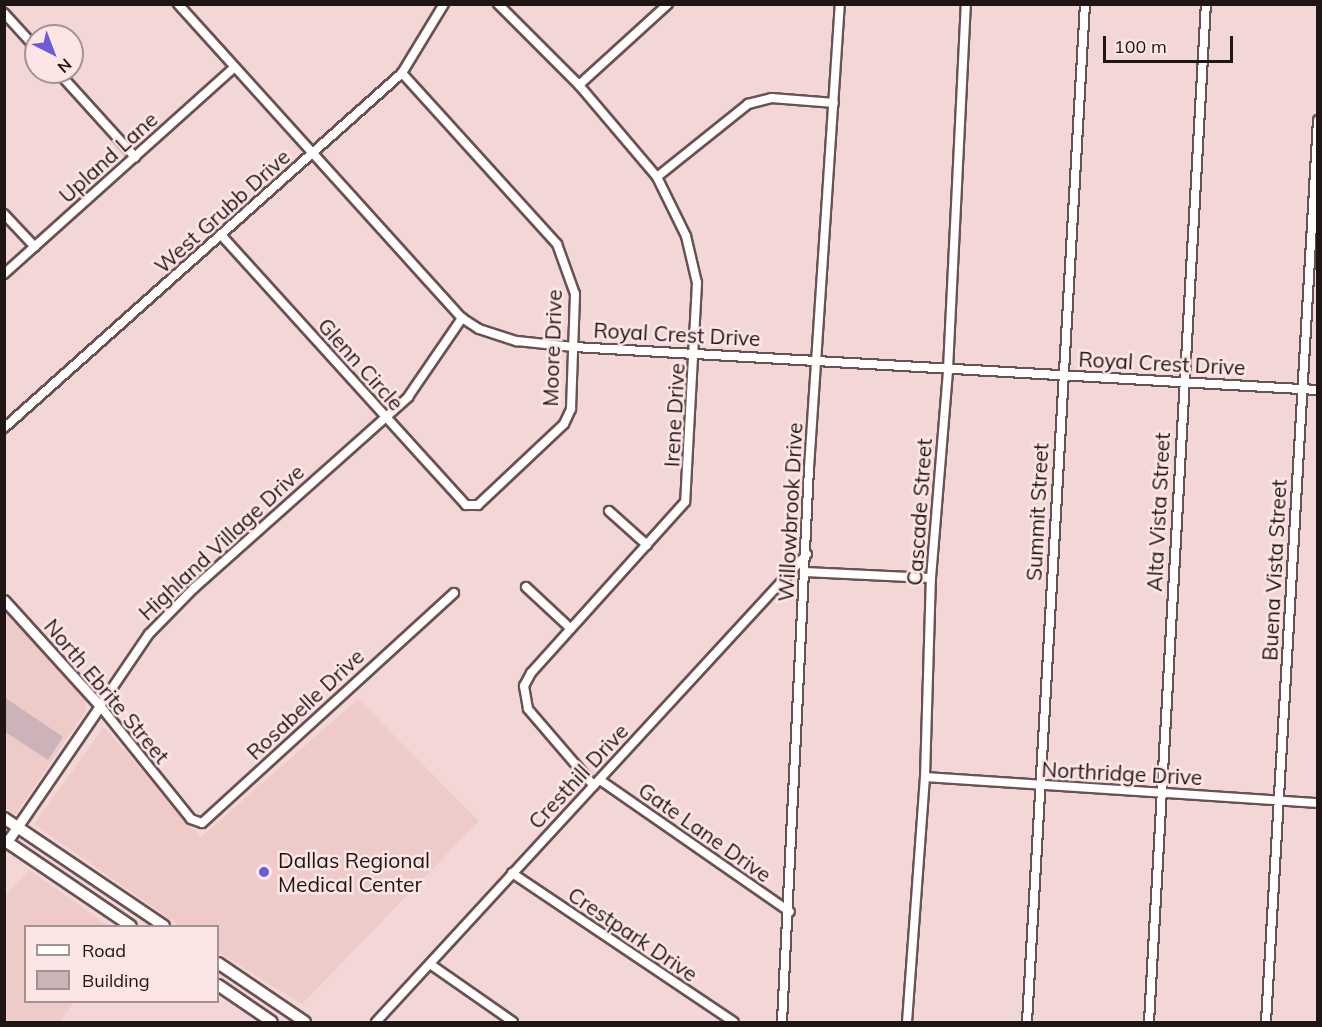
<!DOCTYPE html>
<html>
<head>
<meta charset="utf-8">
<style>
	body { margin:0 }
	#map { position:relative; width:1322px; height:1027px; overflow:hidden; background:#f3d7d6; font-family:Mulish,sans-serif }
	div>[style] { position:absolute }
	.built>* { inset:0; background:#eecac9 }
	.building>* { inset:0; background:#ccb2b9 }
	.roads { filter:drop-shadow(2px 0 #695251) drop-shadow(-2px 0 #695251) drop-shadow(0 2px #695251) drop-shadow(0 -2px #695251) }
	.minor>* { height:8px; margin:-4px; padding:0 4px; transform-origin:4px; border-radius:4px; background:#fff }
	.tertiary>* { height:9px; margin:-4.5px; padding:0 4.5px; transform-origin:4.5px; border-radius:4.5px; background:#fff }
	.secondary>* { height:10px; margin:-5px; padding:0 5px; transform-origin:5px; border-radius:5px; background:#fff }
	.dots>* { width:16px; height:16px; translate:-50% -50%; box-sizing:border-box; border:3px solid #fce6e5; border-radius:50% }
	span { translate:-50% -50%; white-space:nowrap; text-align:center; line-height:1.15; -webkit-text-stroke:5px #fce6e5; paint-order:stroke }
	.street-label { font-size:21px; color:#1f1515 }
	.poi-label { font-size:21px; color:#1f1515 }
	.left { translate:0 -50%; text-align:left }
	.frame { position:absolute; inset:0; border:6px solid #1f1515; pointer-events:none }
	.legend { position:absolute; left:24px; top:925px; width:195px; height:78px; box-sizing:border-box; background:#fce6e5; border:2px solid #a49292; margin:0; padding:8px 10px; list-style:none; font-size:18px; color:#1f1515 }
	.legend li { display:flex; align-items:center; gap:12px; height:30px }
	.legend b { width:30px; border:2px solid #a49292 }
	.north { position:absolute; left:24px; top:24px; width:60px; height:60px; box-sizing:border-box; background:#fce6e5; border:2px solid #a49292; border-radius:50%; rotate:138deg; font-size:16px; font-weight:700; line-height:24px; text-align:center; color:#1f1515 }
	.north::after { content:''; display:block; margin:auto; width:21px; height:27px; background:#6c5dd7; clip-path:polygon(50% 0,100% 100%,50% 72%,0 100%) }
	.scale { position:absolute; left:1103px; top:36px; width:130px; height:27px; box-sizing:border-box; border:3px solid #1f1515; border-top:0; padding-left:8px; font-size:18px; line-height:21px; white-space:nowrap; color:#1f1515; -webkit-text-stroke:4px #fce6e5; paint-order:stroke }
</style>
</head>
<body>
<div id="map">
	<div class="built">
		<i style="clip-path:polygon(4px 607px,85px 695px,86px 710px,15px 815px,5px 808px)"></i>
		<i style="clip-path:polygon(358px 699px,479px 821px,302px 1004px,218px 952px,218px 926px,180px 926px,34px 824px,104px 727px,201px 837px)"></i>
		<i style="clip-path:polygon(29px 870px,109px 926px,26px 926px,26px 1002px,74px 1002px,60px 1022px,5px 1022px,5px 896px)"></i>
	</div>
	<div class="building">
		<i style="clip-path:polygon(4px 697px,63px 737px,48px 760px,4px 731px)"></i>
	</div>
	<div class="roads">
		<div class="minor">
			<i style="left:178px;top:4px;width:423px;rotate:47.9deg"></i>
			<i style="left:462px;top:318px;width:20px;rotate:33deg"></i>
			<i style="left:479px;top:329px;width:40px;rotate:18deg"></i>
			<i style="left:517px;top:341px;width:57px;rotate:6deg"></i>
			<i style="left:574px;top:347px;width:745px;rotate:3.31deg"></i>
			<i style="left:498px;top:4px;width:115px;rotate:45deg"></i>
			<i style="left:579px;top:85px;width:121px;rotate:49.7deg"></i>
			<i style="left:657px;top:177px;width:66px;rotate:63.8deg"></i>
			<i style="left:686px;top:236px;width:48px;rotate:76.8deg"></i>
			<i style="left:697px;top:283px;width:219px;rotate:93.1deg"></i>
			<i style="left:685px;top:502px;width:230px;rotate:132deg"></i>
			<i style="left:531px;top:673px;width:15px;rotate:118deg"></i>
			<i style="left:524px;top:686px;width:23px;rotate:80deg"></i>
			<i style="left:528px;top:709px;width:101px;rotate:49.4deg"></i>
			<i style="left:4px;top:13px;width:47px;rotate:47.6deg"></i>
			<i style="left:58px;top:72px;width:115px;rotate:47.8deg"></i>
			<i style="left:579px;top:85px;width:120px;rotate:-42.3deg"></i>
			<i style="left:657px;top:177px;width:117px;rotate:-38.7deg"></i>
			<i style="left:748px;top:104px;width:25px;rotate:-14deg"></i>
			<i style="left:772px;top:98px;width:62px;rotate:4.6deg"></i>
			<i style="left:4px;top:214px;width:45px;rotate:46.8deg"></i>
			<i style="left:222px;top:236px;width:363px;rotate:47.8deg"></i>
			<i style="left:466px;top:505px;width:12px"></i>
			<i style="left:478px;top:505px;width:118px;rotate:-43.3deg"></i>
			<i style="left:564px;top:424px;width:17px;rotate:-65deg"></i>
			<i style="left:571px;top:409px;width:115px;rotate:-88deg"></i>
			<i style="left:575px;top:294px;width:53px;rotate:-109.8deg"></i>
			<i style="left:557px;top:244px;width:231px;rotate:-132.2deg"></i>
			<i style="left:4px;top:274px;width:310px;rotate:-41.9deg"></i>
			<i style="left:4px;top:428px;width:533px;rotate:-41.73deg"></i>
			<i style="left:402px;top:73px;width:81px;rotate:-58.7deg"></i>
			<i style="left:609px;top:511px;width:51px;rotate:41.8deg"></i>
			<i style="left:804px;top:572px;width:127px;rotate:2.7deg"></i>
			<i style="left:526px;top:587px;width:60px;rotate:43deg"></i>
			<i style="left:454px;top:593px;width:341px;rotate:137.6deg"></i>
			<i style="left:202px;top:823px;width:12px;rotate:-160deg"></i>
			<i style="left:191px;top:819px;width:145px;rotate:-128.8deg"></i>
			<i style="left:100px;top:706px;width:87px;rotate:-55.8deg"></i>
			<i style="left:149px;top:634px;width:64px;rotate:-45.6deg"></i>
			<i style="left:194px;top:588px;width:287px;rotate:-41.7deg"></i>
			<i style="left:408px;top:397px;width:96px;rotate:-55.6deg"></i>
			<i style="left:925px;top:777px;width:394px;rotate:3.8deg"></i>
			<i style="left:600px;top:780px;width:231px;rotate:34.8deg"></i>
			<i style="left:512px;top:873px;width:267px;rotate:33.9deg"></i>
			<i style="left:430px;top:964px;width:101px;rotate:34.9deg"></i>
			<i style="left:376px;top:1022px;width:636px;rotate:-47.36deg"></i>
			<i style="left:782px;top:1022px;width:555px;rotate:-87.21deg"></i>
			<i style="left:809px;top:468px;width:465px;rotate:-86.2deg"></i>
			<i style="left:907px;top:1022px;width:246px;rotate:-85.8deg"></i>
			<i style="left:925px;top:777px;width:199px;rotate:-88.3deg"></i>
			<i style="left:931px;top:578px;width:210px;rotate:-85.3deg"></i>
			<i style="left:948px;top:369px;width:365px;rotate:-87.2deg"></i>
			<i style="left:1027px;top:1022px;width:1020px;rotate:-86.74deg"></i>
			<i style="left:1149px;top:1022px;width:1020px;rotate:-86.8deg"></i>
			<i style="left:1266px;top:1022px;width:903px;rotate:-86.7deg"></i>
		</div>
		<div class="tertiary">
			<i style="left:4px;top:600px;width:143px;rotate:47.8deg"></i>
			<i style="left:100px;top:706px;width:165px;rotate:124.4deg"></i>
		</div>
		<div class="secondary">
			<i style="left:4px;top:818px;width:193px;rotate:34deg"></i>
			<i style="left:4px;top:840px;width:153px;rotate:34.1deg"></i>
			<i style="left:218px;top:963px;width:105px;rotate:34.1deg"></i>
			<i style="left:218px;top:985px;width:65px;rotate:34.4deg"></i>
		</div>
	</div>
	<div class="dots">
		<i style="left:264px;top:872px;background:#6c5dd7"></i>
	</div>
	<div class="street-label">
		<span style="left:108px;top:157px;rotate:-42deg">Upland Lane</span>
		<span style="left:222px;top:211px;rotate:-42deg">West Grubb Drive</span>
		<span style="left:677px;top:334px;rotate:3deg">Royal Crest Drive</span>
		<span style="left:552px;top:348px;rotate:-88deg">Moore Drive</span>
		<span style="left:1162px;top:363px;rotate:3deg">Royal Crest Drive</span>
		<span style="left:361px;top:364px;rotate:48deg">Glenn Circle</span>
		<span style="left:674px;top:415px;rotate:-87deg">Irene Drive</span>
		<span style="left:790px;top:512px;rotate:-87deg">Willowbrook Drive</span>
		<span style="left:919px;top:512px;rotate:-86deg">Cascade Street</span>
		<span style="left:1037px;top:512px;rotate:-87deg">Summit Street</span>
		<span style="left:1158px;top:512px;rotate:-87deg">Alta Vista Street</span>
		<span style="left:221px;top:542px;rotate:-43deg">Highland Village Drive</span>
		<span style="left:1274px;top:570px;rotate:-87deg">Buena Vista Street</span>
		<span style="left:107px;top:691px;rotate:50deg">North Ebrite Street</span>
		<span style="left:305px;top:704px;rotate:-43deg">Rosabelle Drive</span>
		<span style="left:1122px;top:773px;rotate:3deg">Northridge Drive</span>
		<span style="left:578px;top:776px;rotate:-47deg">Cresthill Drive</span>
		<span style="left:705px;top:832px;rotate:35deg">Gate Lane Drive</span>
		<span style="left:633px;top:934px;rotate:34deg">Crestpark Drive</span>
	</div>
	<div class="poi-label">
		<span class="left" style="left:278px;top:872px">Dallas Regional<br>Medical Center</span>
	</div>
	<div class="frame"></div>
	<ul class="legend">
	<li><b style="height:8px;background:#fff"></b>Road</li>
	<li><b style="height:16px;background:#ccb2b9"></b>Building</li>
	</ul>
	<div class="north">N</div>
	<div class="scale">100 m</div>
</div>
</body>
</html>
